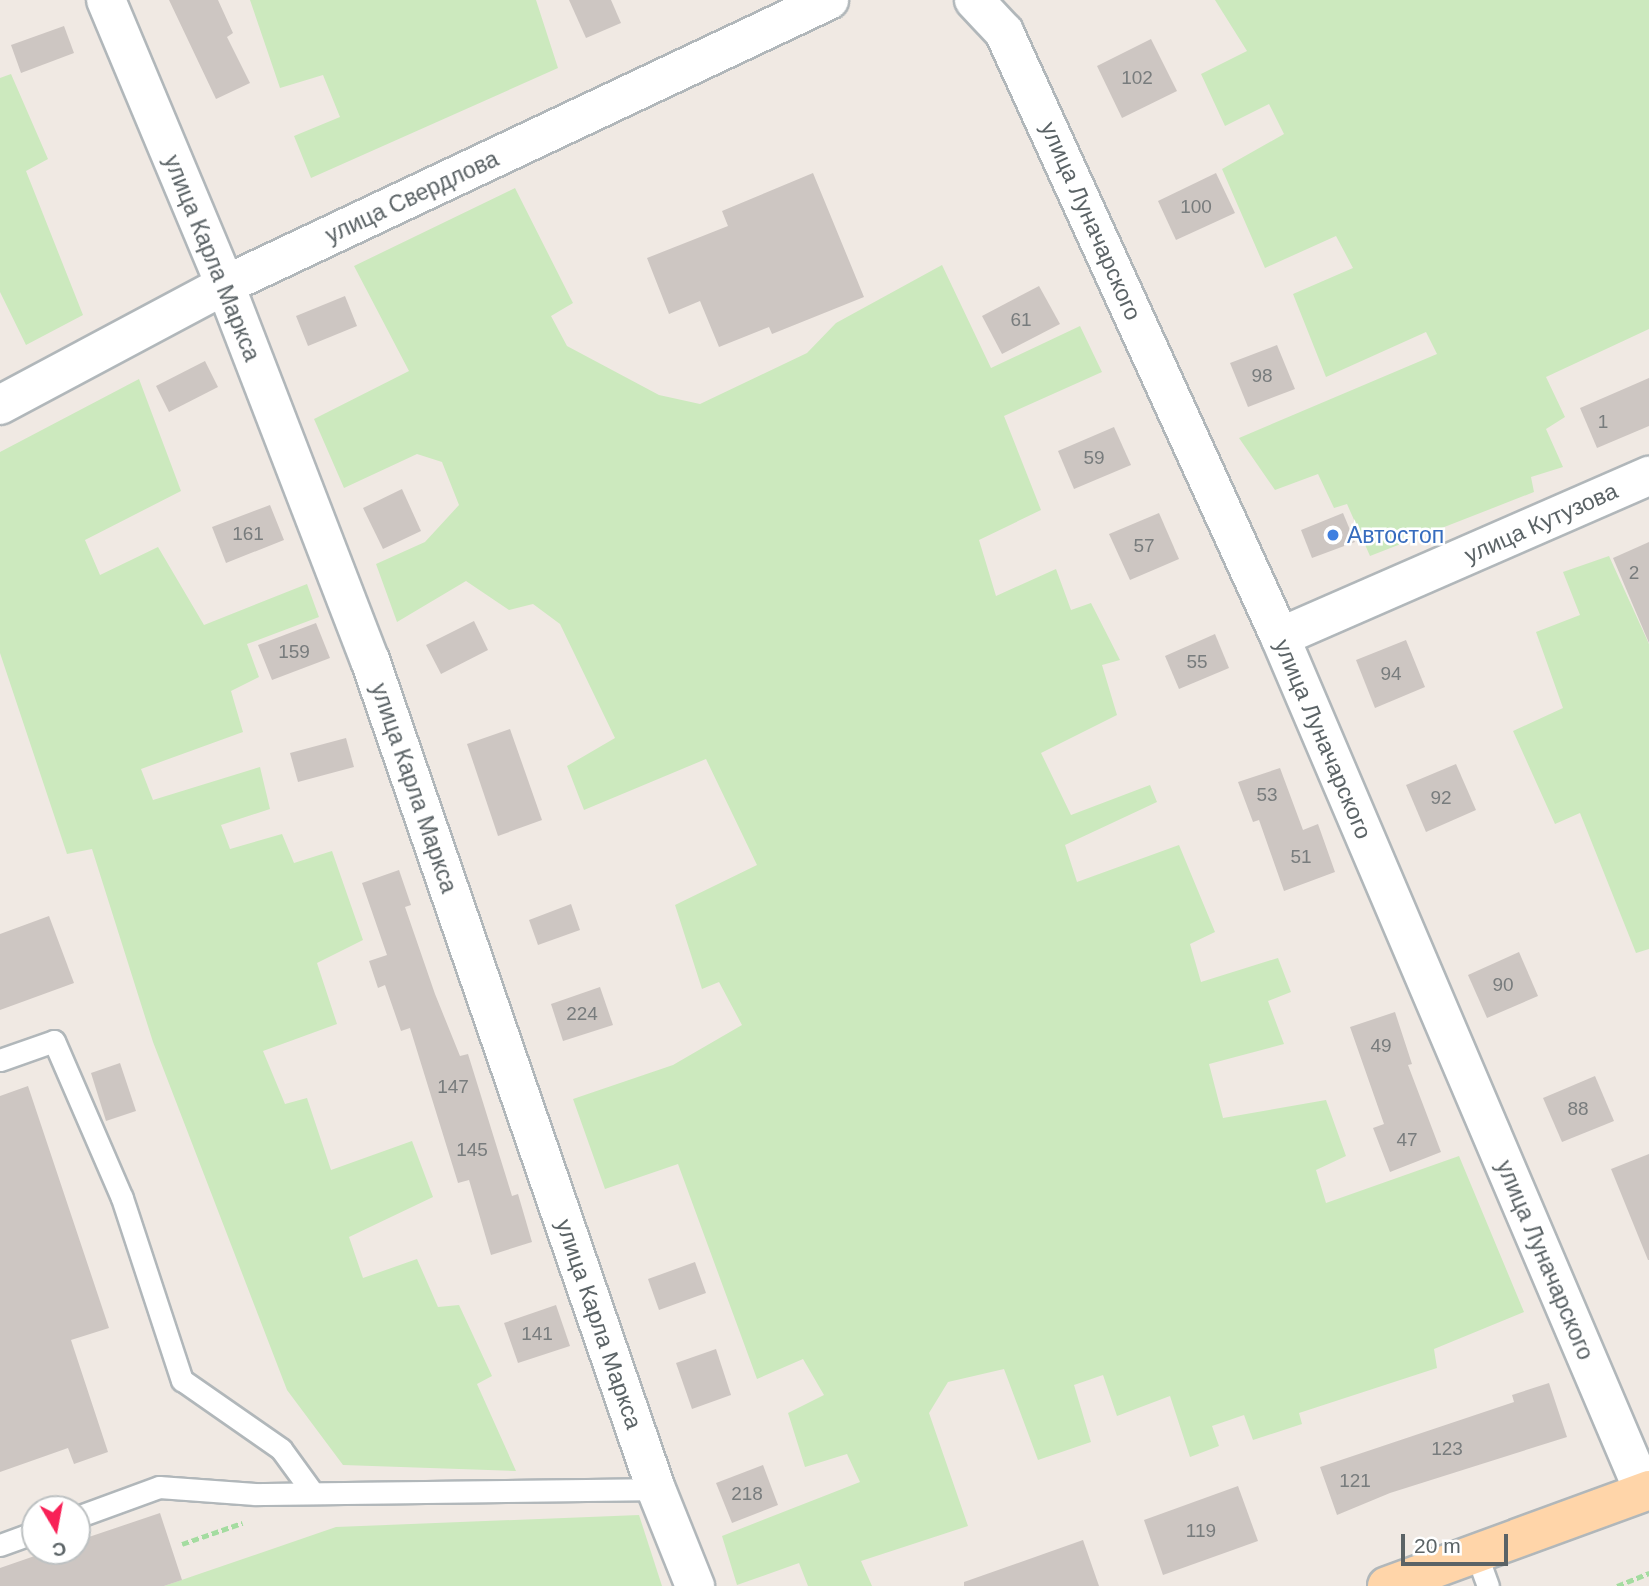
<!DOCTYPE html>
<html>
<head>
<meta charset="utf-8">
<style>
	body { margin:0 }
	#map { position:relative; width:1649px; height:1586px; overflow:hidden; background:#f0e9e3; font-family:Helvetica,sans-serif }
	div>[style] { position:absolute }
	.green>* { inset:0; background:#cce9be }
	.building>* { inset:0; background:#cdc6c2 }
	.path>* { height:4.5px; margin-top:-2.25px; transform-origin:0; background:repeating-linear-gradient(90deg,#a4dca0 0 7px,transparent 0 10.5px) }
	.roads { filter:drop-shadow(2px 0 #b1b7ba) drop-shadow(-2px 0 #b1b7ba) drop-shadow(0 2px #b1b7ba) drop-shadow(0 -2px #b1b7ba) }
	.lane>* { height:21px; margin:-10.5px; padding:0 10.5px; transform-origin:10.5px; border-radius:10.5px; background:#fff }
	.street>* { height:38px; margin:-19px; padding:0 19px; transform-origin:19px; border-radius:19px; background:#fff }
	.secondary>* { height:38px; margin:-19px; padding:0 19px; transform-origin:19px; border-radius:19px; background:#fff }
	.primary>* { height:38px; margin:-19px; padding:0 19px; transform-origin:19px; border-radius:19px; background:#ffd5a9 }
	.dots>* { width:19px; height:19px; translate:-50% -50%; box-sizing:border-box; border:4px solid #fff; border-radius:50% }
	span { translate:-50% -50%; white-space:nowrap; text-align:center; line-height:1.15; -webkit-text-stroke:5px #fff; paint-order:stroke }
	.number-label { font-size:19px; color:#787c7d }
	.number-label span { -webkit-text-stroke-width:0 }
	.street-label { font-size:23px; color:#5b6366 }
	.shop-label { font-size:23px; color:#366cbe }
	.left { translate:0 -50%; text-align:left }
	.north { position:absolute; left:21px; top:1495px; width:70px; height:70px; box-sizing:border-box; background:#fff; border:2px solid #bdc1c2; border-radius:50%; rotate:170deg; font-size:19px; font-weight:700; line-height:28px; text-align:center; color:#5b6366 }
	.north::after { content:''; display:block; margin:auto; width:24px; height:32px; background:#f82157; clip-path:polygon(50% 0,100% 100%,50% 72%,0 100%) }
	.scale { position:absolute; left:1401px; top:1534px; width:107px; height:32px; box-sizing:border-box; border:4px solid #5b6366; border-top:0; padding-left:9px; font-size:21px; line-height:24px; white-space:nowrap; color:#5b6366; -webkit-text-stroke:5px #fff; paint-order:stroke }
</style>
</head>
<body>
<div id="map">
	<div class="green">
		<i style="clip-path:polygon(250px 0,536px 0,558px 68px,311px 178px,294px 136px,340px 117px,323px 75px,280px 88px)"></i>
		<i style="clip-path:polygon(1215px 0,1649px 0,1649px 329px,1546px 377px,1565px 417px,1546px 429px,1563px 467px,1531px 477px,1534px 492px,1370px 556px,1347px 504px,1334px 508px,1318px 474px,1275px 490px,1239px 438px,1437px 354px,1426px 332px,1326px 377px,1293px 294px,1353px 268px,1336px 236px,1265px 268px,1222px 169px,1284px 134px,1269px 104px,1225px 126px,1201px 74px,1247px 51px)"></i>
		<i style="clip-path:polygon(11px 74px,48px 159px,26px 171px,83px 315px,26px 345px,0 292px,0 78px)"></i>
		<i style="clip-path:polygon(515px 188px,573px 303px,551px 316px,567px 346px,659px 395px,700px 404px,807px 353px,836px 323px,942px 265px,991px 368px,1080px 326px,1102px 372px,1004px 416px,1041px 510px,979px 540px,996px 596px,1056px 569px,1071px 610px,1091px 603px,1120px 660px,1102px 665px,1117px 715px,1041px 753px,1071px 815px,1150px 785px,1157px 802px,1065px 845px,1077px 882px,1179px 845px,1215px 932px,1190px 944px,1201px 982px,1278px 958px,1291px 992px,1268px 1001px,1284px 1044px,1209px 1064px,1223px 1118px,1326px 1100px,1346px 1156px,1316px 1170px,1326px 1203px,1459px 1156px,1524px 1312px,1434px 1349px,1437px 1368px,1299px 1413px,1302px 1424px,1253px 1440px,1244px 1415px,1212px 1426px,1219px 1446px,1190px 1457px,1170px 1396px,1117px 1416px,1103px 1375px,1074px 1385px,1091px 1442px,1038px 1460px,1004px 1369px,948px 1382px,929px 1413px,968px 1526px,861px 1561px,872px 1586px,808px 1586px,799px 1563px,737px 1585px,722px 1536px,860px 1482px,847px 1454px,805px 1467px,788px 1413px,824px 1395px,803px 1359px,757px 1379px,678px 1164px,605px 1189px,573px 1099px,673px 1065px,742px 1025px,719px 982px,702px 989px,675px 905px,757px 865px,706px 759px,584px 810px,567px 766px,615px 738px,560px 624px,533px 604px,509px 610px,466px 581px,397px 622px,376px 564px,425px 542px,459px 505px,442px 462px,417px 454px,344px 488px,314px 419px,409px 371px,354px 266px)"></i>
		<i style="clip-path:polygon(139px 379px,181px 491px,85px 540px,100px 575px,158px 547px,204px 625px,307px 584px,319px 617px,247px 644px,259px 677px,231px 691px,243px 732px,141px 769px,153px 800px,260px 767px,270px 809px,221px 825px,230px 849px,282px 834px,294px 863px,332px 851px,363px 940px,317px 963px,337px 1024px,263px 1051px,285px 1104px,307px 1098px,331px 1170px,412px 1141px,433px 1197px,349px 1237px,363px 1278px,417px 1259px,438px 1307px,459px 1305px,492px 1376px,477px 1384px,516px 1471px,343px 1465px,287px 1390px,153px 1042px,92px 849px,67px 854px,0 653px,0 452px)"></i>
		<i style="clip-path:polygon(1609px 556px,1649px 644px,1649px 949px,1636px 953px,1580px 813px,1555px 824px,1513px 731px,1563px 708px,1536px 632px,1580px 615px,1563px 572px)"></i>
		<i style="clip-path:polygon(639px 1515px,662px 1586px,164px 1586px,336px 1527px)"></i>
	</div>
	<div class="building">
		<i style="clip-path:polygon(169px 0,218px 0,233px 33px,227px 37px,250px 83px,216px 99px)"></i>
		<i style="clip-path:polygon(569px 0,611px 0,621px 23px,586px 38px)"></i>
		<i style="clip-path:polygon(64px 26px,74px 53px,21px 73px,11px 45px)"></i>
		<i style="clip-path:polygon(1151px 39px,1177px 91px,1122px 118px,1097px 66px)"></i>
		<i style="clip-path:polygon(813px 173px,864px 297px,772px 334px,769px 327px,719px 347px,700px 301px,669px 314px,647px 258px,728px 226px,722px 211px)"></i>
		<i style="clip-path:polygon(1216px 173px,1235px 213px,1176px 240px,1158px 201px)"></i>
		<i style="clip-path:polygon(1039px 286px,1060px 324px,1002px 354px,982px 316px)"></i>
		<i style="clip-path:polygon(345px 296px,357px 326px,308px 346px,296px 316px)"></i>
		<i style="clip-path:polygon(1277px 345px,1295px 389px,1248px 407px,1230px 363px)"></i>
		<i style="clip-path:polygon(205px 361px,218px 387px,169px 412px,156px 386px)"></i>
		<i style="clip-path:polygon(1649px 378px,1649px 426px,1597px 448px,1580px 408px)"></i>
		<i style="clip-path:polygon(1114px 427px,1131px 465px,1074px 489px,1058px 451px)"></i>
		<i style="clip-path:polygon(402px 489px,421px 531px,383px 549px,363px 508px)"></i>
		<i style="clip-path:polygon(270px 505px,284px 540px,226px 563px,212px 527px)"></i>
		<i style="clip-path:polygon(1159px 513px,1179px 559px,1130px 580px,1109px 534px)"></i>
		<i style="clip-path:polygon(1343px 513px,1355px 542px,1312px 558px,1301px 530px)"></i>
		<i style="clip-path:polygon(1649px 542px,1649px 643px,1613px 558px)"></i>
		<i style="clip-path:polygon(474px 621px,488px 650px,441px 674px,426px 645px)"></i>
		<i style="clip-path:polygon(316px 623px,330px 658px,272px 680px,258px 645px)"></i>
		<i style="clip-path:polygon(1215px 634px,1229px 668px,1179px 689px,1165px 656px)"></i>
		<i style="clip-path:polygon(1406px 640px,1425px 687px,1375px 708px,1356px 660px)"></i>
		<i style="clip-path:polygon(510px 729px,542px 820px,498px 836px,467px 744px)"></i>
		<i style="clip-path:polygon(346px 738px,354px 767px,298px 782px,290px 753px)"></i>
		<i style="clip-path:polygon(1456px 764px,1476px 810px,1426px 832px,1406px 785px)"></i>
		<i style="clip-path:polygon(1280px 768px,1303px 830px,1318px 824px,1335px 872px,1284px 891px,1259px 820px,1253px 822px,1238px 782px)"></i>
		<i style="clip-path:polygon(399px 870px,411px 905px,405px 907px,435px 994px,460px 1056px,468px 1054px,512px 1196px,518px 1194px,532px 1242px,491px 1255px,469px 1180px,458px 1183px,410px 1028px,401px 1031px,385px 985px,378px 988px,369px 961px,387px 955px,362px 883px)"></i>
		<i style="clip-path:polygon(571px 904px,580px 930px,538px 945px,529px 920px)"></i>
		<i style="clip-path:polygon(49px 916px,74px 983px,0 1010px,0 934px)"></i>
		<i style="clip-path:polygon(1519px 952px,1538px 996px,1487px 1018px,1468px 975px)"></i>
		<i style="clip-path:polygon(600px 987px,613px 1025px,563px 1041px,551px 1004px)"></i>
		<i style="clip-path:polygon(1395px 1012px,1412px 1064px,1408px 1065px,1441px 1152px,1390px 1172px,1373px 1128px,1384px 1124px,1350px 1027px)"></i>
		<i style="clip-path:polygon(120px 1063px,136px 1111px,106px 1121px,91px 1073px)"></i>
		<i style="clip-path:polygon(1595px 1076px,1614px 1121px,1562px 1142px,1543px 1098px)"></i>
		<i style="clip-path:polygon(28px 1086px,109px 1328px,71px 1340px,108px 1452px,74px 1464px,68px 1448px,0 1472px,0 1096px)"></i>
		<i style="clip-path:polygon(1649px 1154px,1649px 1260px,1648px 1260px,1611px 1169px)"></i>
		<i style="clip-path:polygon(695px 1262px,706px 1293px,659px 1310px,648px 1279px)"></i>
		<i style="clip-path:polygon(556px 1305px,570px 1346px,518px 1363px,504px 1323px)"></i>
		<i style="clip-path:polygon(716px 1349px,731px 1395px,692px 1409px,676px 1363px)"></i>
		<i style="clip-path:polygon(1549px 1383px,1567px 1437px,1390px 1493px,1337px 1515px,1320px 1467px,1514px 1402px,1512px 1395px)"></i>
		<i style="clip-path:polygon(763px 1465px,778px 1505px,732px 1523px,716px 1483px)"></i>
		<i style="clip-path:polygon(1238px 1486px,1258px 1541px,1163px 1575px,1144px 1520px)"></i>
		<i style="clip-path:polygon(160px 1513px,182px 1580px,164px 1586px,0 1586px,0 1568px,49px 1551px,77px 1551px,77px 1541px)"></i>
		<i style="clip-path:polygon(1083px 1540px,1099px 1586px,964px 1586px,964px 1582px)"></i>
	</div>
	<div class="path">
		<i style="left:182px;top:1544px;width:64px;rotate:-19.3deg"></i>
		<i style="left:1617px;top:1586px;width:35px;rotate:-22deg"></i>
	</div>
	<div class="roads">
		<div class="lane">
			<i style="left:0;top:1060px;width:57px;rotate:-19.4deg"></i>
			<i style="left:54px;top:1041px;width:171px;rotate:66.6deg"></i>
			<i style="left:122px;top:1198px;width:192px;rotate:71.8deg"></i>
			<i style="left:182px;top:1380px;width:121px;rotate:34.9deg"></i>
			<i style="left:281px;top:1449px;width:54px;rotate:54deg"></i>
			<i style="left:77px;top:1517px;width:87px;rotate:-20.1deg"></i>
			<i style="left:159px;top:1487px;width:96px;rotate:4.2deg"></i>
			<i style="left:255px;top:1494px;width:401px;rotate:-0.7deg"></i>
			<i style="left:0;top:1545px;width:37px;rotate:-20deg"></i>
			<i style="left:1476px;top:1553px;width:35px;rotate:70deg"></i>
		</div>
		<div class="street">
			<i style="left:106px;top:0;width:309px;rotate:67.3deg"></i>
			<i style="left:225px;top:285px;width:402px;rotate:68.9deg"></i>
			<i style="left:370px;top:660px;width:877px;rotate:70.97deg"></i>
			<i style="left:656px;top:1489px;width:105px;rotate:68.1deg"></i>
			<i style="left:1280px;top:637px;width:929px;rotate:66.94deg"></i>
		</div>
		<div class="secondary">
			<i style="left:974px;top:0;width:44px;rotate:46.8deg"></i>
			<i style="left:1004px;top:32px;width:665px;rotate:65.48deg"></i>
			<i style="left:1280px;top:637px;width:403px;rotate:-23.6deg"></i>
			<i style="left:0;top:405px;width:255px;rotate:-28.1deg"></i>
			<i style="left:225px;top:285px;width:668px;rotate:-25.26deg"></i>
		</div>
		<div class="primary">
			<i style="left:1387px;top:1586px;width:279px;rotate:-20.1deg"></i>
		</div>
	</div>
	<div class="dots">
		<i style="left:1333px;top:535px;background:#3f7fe0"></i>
	</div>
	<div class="number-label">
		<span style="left:1137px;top:78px">102</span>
		<span style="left:1196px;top:207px">100</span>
		<span style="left:1021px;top:320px">61</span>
		<span style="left:1262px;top:376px">98</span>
		<span style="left:1603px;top:422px">1</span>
		<span style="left:1094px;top:458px">59</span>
		<span style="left:248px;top:534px">161</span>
		<span style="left:1144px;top:546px">57</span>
		<span style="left:1634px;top:573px">2</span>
		<span style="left:294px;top:652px">159</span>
		<span style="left:1197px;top:662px">55</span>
		<span style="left:1391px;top:674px">94</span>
		<span style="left:1267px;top:795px">53</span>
		<span style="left:1441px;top:798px">92</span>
		<span style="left:1301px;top:857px">51</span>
		<span style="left:1503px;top:985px">90</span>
		<span style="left:582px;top:1014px">224</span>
		<span style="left:1381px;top:1046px">49</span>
		<span style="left:453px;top:1087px">147</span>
		<span style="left:1578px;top:1109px">88</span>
		<span style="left:1407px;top:1140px">47</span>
		<span style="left:472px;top:1150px">145</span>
		<span style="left:537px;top:1334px">141</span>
		<span style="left:1447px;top:1449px">123</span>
		<span style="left:1355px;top:1481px">121</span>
		<span style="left:747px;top:1494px">218</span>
		<span style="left:1201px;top:1531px">119</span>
	</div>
	<div class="street-label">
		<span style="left:412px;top:197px;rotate:-25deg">улица Свердлова</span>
		<span style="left:1091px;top:221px;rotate:66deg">улица Луначарского</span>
		<span style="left:212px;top:258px;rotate:68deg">улица Карла Маркса</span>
		<span style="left:1541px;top:523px;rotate:-24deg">улица Кутузова</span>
		<span style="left:1323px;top:739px;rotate:67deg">улица Луначарского</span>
		<span style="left:414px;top:788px;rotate:71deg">улица Карла Маркса</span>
		<span style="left:1545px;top:1260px;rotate:67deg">улица Луначарского</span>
		<span style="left:599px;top:1324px;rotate:71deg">улица Карла Маркса</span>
	</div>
	<div class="shop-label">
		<span class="left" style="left:1347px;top:535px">Автостоп</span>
	</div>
	<div class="north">С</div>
	<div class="scale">20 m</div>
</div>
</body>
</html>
